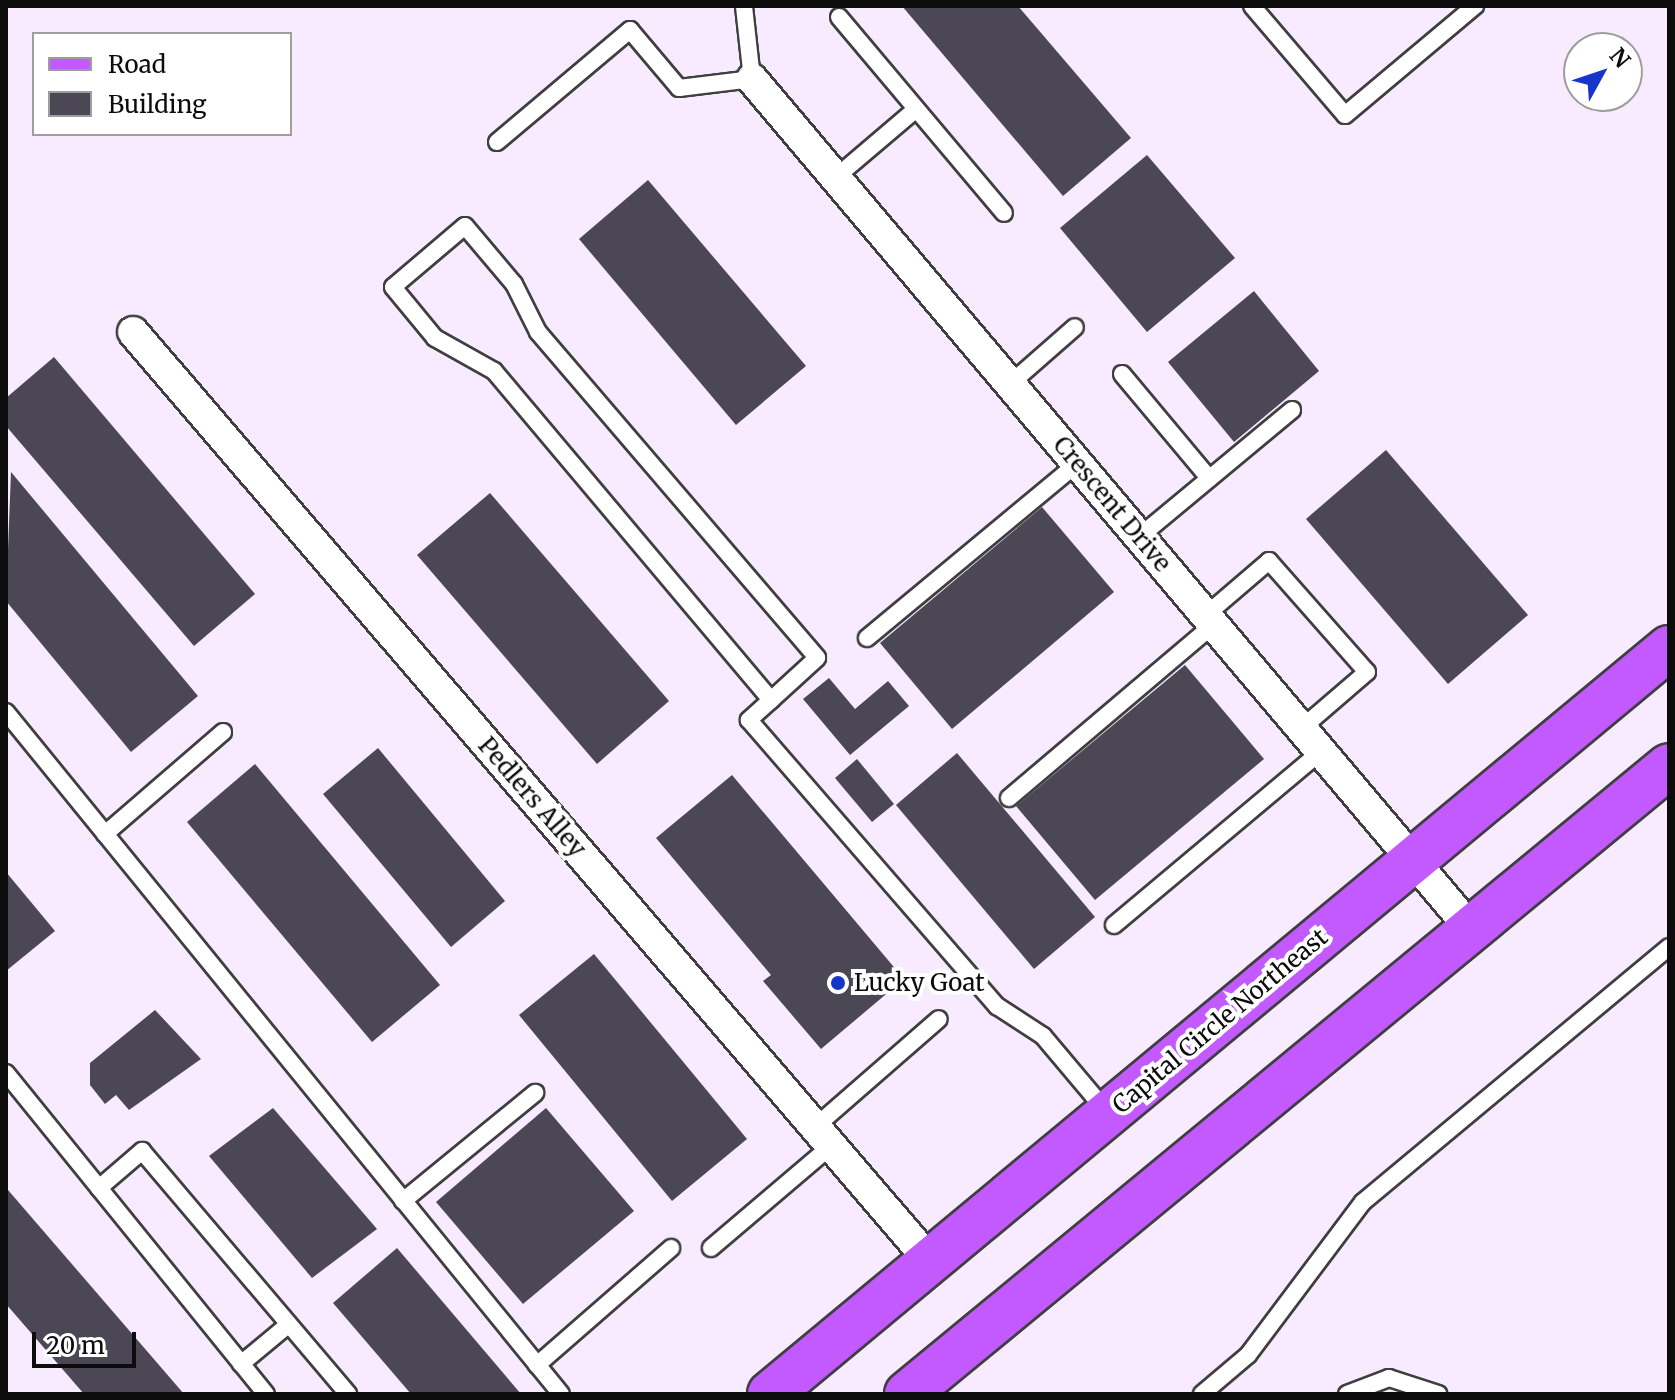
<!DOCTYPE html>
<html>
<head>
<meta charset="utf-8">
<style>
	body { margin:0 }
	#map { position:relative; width:1675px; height:1400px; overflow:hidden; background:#f8eaff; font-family:Merriweather,serif }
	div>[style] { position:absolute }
	.building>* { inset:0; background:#4b4755 }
	.roads { filter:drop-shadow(2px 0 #3f3f3f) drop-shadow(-2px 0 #3f3f3f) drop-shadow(0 2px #3f3f3f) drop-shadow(0 -2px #3f3f3f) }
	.service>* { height:16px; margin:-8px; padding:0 8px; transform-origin:8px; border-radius:8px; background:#fff }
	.minor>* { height:30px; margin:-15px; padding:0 15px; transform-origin:15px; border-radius:15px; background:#fff }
	.primary>* { height:44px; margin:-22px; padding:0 22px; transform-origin:22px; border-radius:22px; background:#c25aff }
	.dots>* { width:22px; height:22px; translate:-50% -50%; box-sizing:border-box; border:4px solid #fff; border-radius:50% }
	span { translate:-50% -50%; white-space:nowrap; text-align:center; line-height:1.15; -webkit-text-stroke:8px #fff; paint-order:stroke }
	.street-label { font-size:24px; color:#0c0c0c }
	.poi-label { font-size:24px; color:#0c0c0c }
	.left { translate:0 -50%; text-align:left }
	.frame { position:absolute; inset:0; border:8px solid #0c0c0c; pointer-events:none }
	.legend { position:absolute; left:32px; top:32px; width:260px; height:104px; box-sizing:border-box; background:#fff; border:2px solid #9e9e9e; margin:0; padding:10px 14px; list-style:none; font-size:24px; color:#0c0c0c }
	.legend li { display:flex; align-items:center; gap:16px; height:40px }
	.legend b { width:40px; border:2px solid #9e9e9e }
	.north { position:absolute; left:1563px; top:32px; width:80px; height:80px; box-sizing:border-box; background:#fff; border:2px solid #9e9e9e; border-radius:50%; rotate:50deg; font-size:22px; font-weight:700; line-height:32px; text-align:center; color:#0c0c0c }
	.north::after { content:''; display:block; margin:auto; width:28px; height:36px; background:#1735c8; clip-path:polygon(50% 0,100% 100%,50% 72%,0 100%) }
	.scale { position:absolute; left:32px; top:1332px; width:104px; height:36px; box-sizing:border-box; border:4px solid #0c0c0c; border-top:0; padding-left:10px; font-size:24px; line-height:28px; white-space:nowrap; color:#0c0c0c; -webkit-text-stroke:6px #fff; paint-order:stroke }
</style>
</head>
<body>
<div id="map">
	<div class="building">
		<i style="clip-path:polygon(902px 6px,1018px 6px,1131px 138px,1063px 196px)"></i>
		<i style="clip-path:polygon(1147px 155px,1235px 258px,1147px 332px,1060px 228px)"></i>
		<i style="clip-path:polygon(648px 180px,806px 366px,736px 425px,579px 239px)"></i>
		<i style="clip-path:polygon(1254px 291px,1319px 371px,1234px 442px,1168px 362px)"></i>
		<i style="clip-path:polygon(54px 357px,255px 594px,194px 646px,6px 426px,6px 398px)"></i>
		<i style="clip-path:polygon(1386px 450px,1528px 615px,1448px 684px,1306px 519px)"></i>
		<i style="clip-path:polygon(11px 472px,198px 696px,131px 752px,6px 601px)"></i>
		<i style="clip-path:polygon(490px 493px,669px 701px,597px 764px,417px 555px)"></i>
		<i style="clip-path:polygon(1042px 507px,1114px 592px,952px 729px,880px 643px)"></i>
		<i style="clip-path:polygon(1185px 665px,1264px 759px,1095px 900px,1016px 806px)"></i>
		<i style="clip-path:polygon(829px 678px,855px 709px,888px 681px,909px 706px,850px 755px,803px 699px)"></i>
		<i style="clip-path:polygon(378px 748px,505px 901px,451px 947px,323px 794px)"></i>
		<i style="clip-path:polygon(957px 753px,1095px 917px,1034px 969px,896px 805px)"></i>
		<i style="clip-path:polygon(857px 759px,894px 804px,872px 822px,835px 778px)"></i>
		<i style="clip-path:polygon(255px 764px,440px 985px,372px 1042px,187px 822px)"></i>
		<i style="clip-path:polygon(732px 775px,904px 979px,821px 1049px,763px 981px,771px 975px,656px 838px)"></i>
		<i style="clip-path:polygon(6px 872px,55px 931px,6px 971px)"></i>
		<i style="clip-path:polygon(594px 954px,747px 1139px,672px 1201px,519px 1015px)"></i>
		<i style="clip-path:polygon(155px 1010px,201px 1059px,129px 1110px,116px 1095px,105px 1104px,90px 1085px,90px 1063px)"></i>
		<i style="clip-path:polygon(273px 1108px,377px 1229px,312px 1278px,209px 1156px)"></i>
		<i style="clip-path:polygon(546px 1108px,634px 1211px,523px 1304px,436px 1202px)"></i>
		<i style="clip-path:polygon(8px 1190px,184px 1394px,84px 1394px,6px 1304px)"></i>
		<i style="clip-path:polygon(397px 1248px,521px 1394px,411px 1394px,333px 1303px)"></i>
	</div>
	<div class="roads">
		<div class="service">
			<i style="left:1252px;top:6px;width:143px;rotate:49.5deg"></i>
			<i style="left:1345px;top:115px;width:170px;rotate:-40deg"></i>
			<i style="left:839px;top:17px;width:256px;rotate:49.9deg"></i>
			<i style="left:497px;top:142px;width:174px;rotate:-40.1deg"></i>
			<i style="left:630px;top:30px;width:76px;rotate:49.8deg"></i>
			<i style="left:679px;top:88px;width:74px;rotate:-7deg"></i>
			<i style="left:752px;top:79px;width:73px;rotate:-96.3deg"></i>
			<i style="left:835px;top:178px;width:106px;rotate:-40.4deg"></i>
			<i style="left:1122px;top:374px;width:136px;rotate:50.1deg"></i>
			<i style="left:1010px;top:384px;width:86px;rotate:-41.2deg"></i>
			<i style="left:1139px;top:537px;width:199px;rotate:-39.7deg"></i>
			<i style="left:1206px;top:615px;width:83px;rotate:-40.6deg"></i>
			<i style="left:1269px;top:561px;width:148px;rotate:48.6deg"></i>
			<i style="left:1367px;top:672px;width:86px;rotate:139.3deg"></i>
			<i style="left:867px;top:638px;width:274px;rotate:-39.7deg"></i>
			<i style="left:771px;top:700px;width:430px;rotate:-130.1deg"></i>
			<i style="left:494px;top:371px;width:68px;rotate:-150.8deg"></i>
			<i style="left:435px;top:338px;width:66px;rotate:-129.5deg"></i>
			<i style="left:393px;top:287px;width:94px;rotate:-40.3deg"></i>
			<i style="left:465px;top:226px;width:76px;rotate:49.8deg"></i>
			<i style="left:514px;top:284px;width:54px;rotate:63.4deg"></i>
			<i style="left:538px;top:332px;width:429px;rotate:49.4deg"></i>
			<i style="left:817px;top:658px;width:62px;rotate:137.6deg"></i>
			<i style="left:771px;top:700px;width:30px;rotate:138deg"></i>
			<i style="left:749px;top:720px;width:379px;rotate:49.1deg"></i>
			<i style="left:997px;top:1006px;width:55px;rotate:33.1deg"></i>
			<i style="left:1043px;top:1036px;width:99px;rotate:49.9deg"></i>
			<i style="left:6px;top:712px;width:879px;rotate:50.86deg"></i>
			<i style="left:1009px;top:798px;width:269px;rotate:-40.3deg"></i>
			<i style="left:105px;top:834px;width:156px;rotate:-40.8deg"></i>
			<i style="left:1114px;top:925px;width:270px;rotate:-40deg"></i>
			<i style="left:6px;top:1073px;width:413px;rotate:51deg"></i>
			<i style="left:815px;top:1127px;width:164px;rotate:-41.1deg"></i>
			<i style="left:99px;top:1188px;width:57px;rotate:-40.7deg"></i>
			<i style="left:142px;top:1151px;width:319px;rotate:49.7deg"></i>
			<i style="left:403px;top:1201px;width:171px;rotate:-39.3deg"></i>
			<i style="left:711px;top:1248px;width:157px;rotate:-40.4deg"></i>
			<i style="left:241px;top:1364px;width:62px;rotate:-39.8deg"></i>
			<i style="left:537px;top:1365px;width:178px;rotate:-41.1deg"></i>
			<i style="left:1202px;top:1394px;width:60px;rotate:-40.3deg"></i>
			<i style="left:1248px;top:1355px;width:191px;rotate:-53.1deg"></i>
			<i style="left:1363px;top:1202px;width:398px;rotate:-39.8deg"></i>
			<i style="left:1347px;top:1394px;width:45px;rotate:-20.9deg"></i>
			<i style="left:1389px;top:1378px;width:52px;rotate:18.1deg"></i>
		</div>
		<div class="minor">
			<i style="left:752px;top:79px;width:1113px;rotate:49.77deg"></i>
			<i style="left:133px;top:332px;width:1224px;rotate:49.37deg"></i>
		</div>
		<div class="primary">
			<i style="left:770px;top:1394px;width:1168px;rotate:-39.69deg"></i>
			<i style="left:907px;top:1394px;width:987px;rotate:-39.49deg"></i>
		</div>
	</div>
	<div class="dots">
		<i style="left:838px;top:983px;background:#1735c8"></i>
	</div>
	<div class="street-label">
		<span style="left:1112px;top:504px;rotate:50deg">Crescent Drive</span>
		<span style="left:532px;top:797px;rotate:49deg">Pedlers Alley</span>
		<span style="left:1220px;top:1021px;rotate:-40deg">Capital Circle Northeast</span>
	</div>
	<div class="poi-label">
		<span class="left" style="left:854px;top:983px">Lucky Goat</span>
	</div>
	<div class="frame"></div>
	<ul class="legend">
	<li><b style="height:10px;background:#c25aff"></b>Road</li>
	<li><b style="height:22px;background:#4b4755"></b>Building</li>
	</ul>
	<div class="north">N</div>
	<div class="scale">20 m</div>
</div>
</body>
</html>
